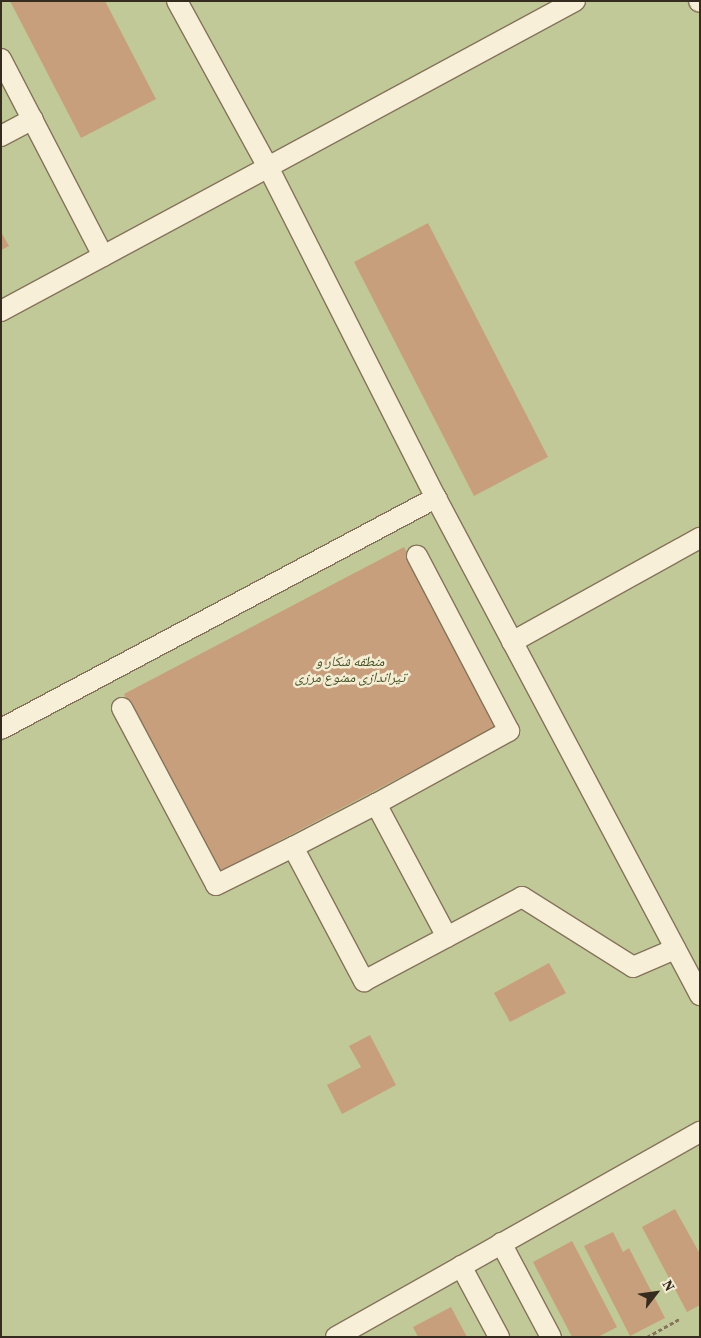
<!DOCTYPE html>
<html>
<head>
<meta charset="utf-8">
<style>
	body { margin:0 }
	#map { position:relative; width:701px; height:1338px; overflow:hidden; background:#ece2c4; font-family:"Source Serif 4","Noto Naskh Arabic",serif }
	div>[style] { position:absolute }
	.green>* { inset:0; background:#c1c998 }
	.building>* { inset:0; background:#c89f7c }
	.path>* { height:3px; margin-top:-1.5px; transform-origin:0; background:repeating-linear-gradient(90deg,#85735b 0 4px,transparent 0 6.5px) }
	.roads { filter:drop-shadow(1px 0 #85735b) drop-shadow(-1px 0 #85735b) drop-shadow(0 1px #85735b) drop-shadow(0 -1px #85735b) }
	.minor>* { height:20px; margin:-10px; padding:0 10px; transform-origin:10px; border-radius:10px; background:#f7efd7 }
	span { translate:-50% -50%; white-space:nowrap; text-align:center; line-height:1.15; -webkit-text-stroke:5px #f4ecd3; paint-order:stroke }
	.park-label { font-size:14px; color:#455126; font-style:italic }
	.frame { position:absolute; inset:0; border:2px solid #362b1f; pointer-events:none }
	.north { position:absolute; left:631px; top:1268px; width:50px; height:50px; -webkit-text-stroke:4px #f4ecd3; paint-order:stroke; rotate:60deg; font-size:14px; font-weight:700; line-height:20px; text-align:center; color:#362b1f }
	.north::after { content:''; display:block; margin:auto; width:18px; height:22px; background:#362b1f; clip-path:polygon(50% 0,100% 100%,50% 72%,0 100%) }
</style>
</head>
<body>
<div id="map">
	<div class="green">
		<i style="clip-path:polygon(1px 1px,700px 1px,700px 1337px,1px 1337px)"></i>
	</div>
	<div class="building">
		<i style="clip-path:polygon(10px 1px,105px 1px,156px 99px,81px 138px)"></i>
		<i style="clip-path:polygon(428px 223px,548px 457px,474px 496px,354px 262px)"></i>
		<i style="clip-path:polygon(1px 232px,9px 246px,1px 250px)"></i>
		<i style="clip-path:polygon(404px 547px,498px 726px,218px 873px,124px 694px)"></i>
		<i style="clip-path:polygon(549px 963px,566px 993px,510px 1022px,494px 993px)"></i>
		<i style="clip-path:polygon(370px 1035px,396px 1085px,342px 1114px,327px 1085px,361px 1067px,349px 1046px)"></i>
		<i style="clip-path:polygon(675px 1209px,700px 1254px,700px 1305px,687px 1312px,642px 1227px)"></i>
		<i style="clip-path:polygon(613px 1232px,623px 1252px,629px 1248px,665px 1318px,630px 1336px,584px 1246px)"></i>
		<i style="clip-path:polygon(572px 1241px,617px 1327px,598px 1337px,572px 1337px,533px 1262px)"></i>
		<i style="clip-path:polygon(451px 1307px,467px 1337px,418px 1337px,413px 1327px)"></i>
	</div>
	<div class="path">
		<i style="left:647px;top:1337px;width:37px;rotate:-29deg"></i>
	</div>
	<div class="roads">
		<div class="minor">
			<i style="left:177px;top:1px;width:189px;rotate:61.3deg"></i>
			<i style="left:268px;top:167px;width:349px;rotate:-28.4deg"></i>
			<i style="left:699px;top:1px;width:1px;rotate:45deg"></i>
			<i style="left:1px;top:59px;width:222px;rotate:62.6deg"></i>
			<i style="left:1px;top:136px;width:36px;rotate:-28deg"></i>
			<i style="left:1px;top:311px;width:303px;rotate:-28.3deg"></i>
			<i style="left:268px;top:167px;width:371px;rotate:63.1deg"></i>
			<i style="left:436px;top:498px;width:563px;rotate:62.02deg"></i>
			<i style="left:512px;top:642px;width:215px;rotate:-29deg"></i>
			<i style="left:122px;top:708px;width:200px;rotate:62deg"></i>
			<i style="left:216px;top:885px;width:86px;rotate:-26.3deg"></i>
			<i style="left:1px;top:729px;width:493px;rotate:-28deg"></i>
			<i style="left:376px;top:804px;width:152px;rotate:-28.8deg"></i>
			<i style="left:509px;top:731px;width:198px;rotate:-117.7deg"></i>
			<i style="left:447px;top:937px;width:151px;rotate:-118.1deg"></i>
			<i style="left:376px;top:804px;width:93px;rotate:152.6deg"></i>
			<i style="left:293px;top:847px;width:152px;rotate:62.1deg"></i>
			<i style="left:364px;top:981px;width:179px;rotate:-28deg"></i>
			<i style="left:522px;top:897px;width:131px;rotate:32.2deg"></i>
			<i style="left:633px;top:967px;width:46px;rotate:-23.2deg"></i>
			<i style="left:501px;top:1243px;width:106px;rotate:62deg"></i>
			<i style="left:461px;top:1266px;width:81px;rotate:61.8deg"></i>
			<i style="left:336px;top:1337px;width:418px;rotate:-29.4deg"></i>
		</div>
	</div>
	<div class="park-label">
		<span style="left:350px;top:669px">منطقه شکار و<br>تیراندازی ممنوع مرزی</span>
	</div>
	<div class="frame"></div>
	<div class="north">N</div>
</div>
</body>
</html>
